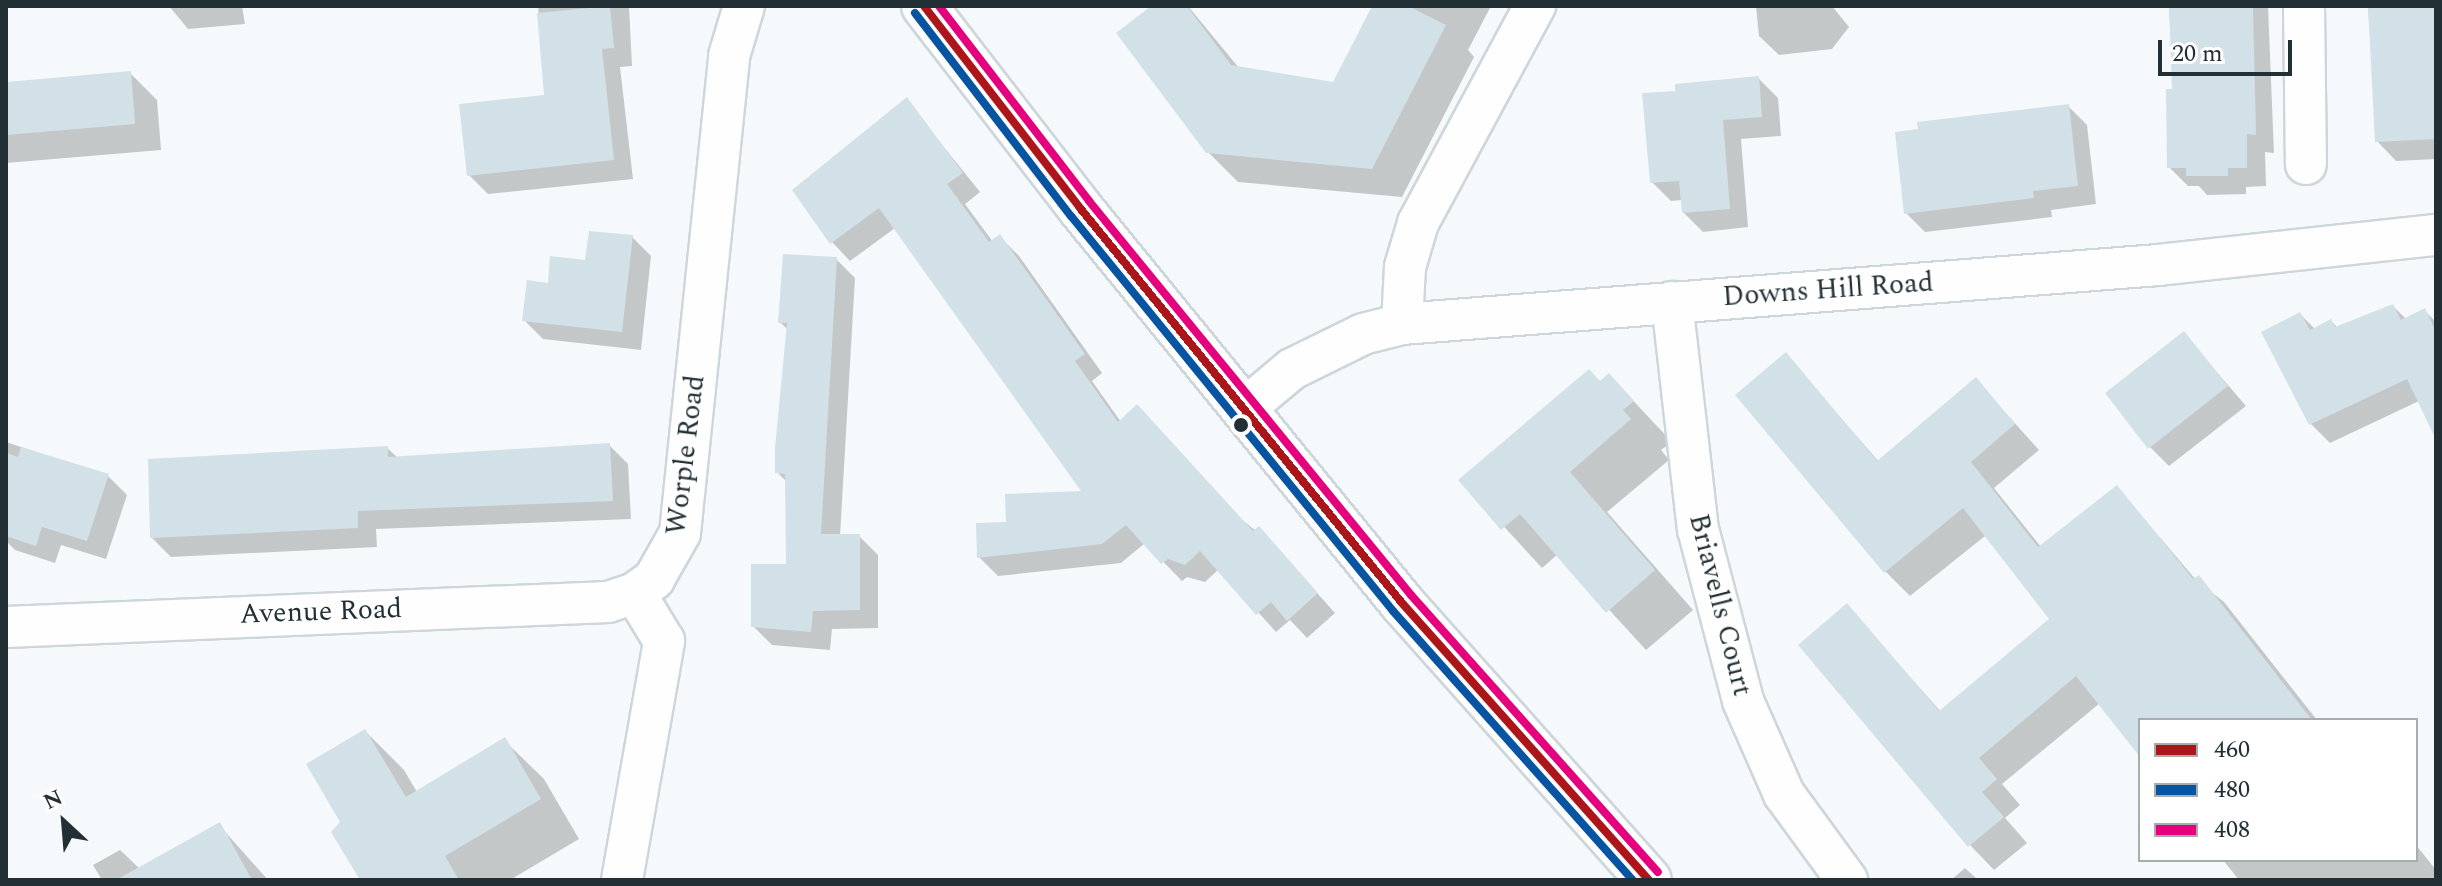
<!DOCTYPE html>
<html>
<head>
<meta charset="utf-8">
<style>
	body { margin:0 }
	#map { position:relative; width:2442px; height:886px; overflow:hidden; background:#f6f9fb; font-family:Spectral,serif }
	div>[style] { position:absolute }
	.shadow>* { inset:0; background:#0003 }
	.building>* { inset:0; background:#d2e1e7 }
	.roads { filter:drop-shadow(2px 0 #cdd6da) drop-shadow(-2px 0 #cdd6da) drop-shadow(0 2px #cdd6da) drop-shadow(0 -2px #cdd6da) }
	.street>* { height:40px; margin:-20px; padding:0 20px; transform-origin:20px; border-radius:20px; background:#fefefe }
	.secondary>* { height:44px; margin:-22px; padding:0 22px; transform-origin:22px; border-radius:22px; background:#fefefe }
	.bus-1>* { height:8px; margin:-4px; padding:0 4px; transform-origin:4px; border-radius:4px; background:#ac151a }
	.bus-2>* { height:8px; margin:-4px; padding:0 4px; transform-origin:4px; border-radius:4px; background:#0654a2 }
	.bus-3>* { height:8px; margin:-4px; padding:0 4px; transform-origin:4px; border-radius:4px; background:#e5007d }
	.dots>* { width:22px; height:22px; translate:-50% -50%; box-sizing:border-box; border:4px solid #fff; border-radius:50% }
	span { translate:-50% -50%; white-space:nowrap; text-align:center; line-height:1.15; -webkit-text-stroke:7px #fff; paint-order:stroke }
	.street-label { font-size:28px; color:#223036 }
	.frame { position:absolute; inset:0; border:8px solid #223036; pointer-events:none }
	.legend { position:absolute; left:2138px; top:718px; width:280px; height:144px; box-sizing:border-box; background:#fff; border:2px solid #a7acaf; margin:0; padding:10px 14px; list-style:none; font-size:24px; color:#223036 }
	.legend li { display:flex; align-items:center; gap:16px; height:40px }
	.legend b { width:40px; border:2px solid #a7acaf }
	.north { position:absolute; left:24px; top:782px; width:80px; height:80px; -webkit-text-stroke:6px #fff; paint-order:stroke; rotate:334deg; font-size:22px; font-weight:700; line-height:32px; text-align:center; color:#223036 }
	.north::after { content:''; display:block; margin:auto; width:28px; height:36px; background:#223036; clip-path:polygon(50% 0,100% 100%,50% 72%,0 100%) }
	.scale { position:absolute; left:2158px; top:40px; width:134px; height:36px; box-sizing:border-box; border:4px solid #223036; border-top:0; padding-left:10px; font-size:24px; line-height:28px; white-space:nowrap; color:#223036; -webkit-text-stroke:6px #fff; paint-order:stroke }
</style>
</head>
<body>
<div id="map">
	<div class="shadow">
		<i style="clip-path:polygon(169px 6px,242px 6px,245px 24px,188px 29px)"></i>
		<i style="clip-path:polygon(538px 6px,629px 6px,632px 66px,620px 67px,633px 179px,488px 194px,469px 175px,546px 96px)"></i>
		<i style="clip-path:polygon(1155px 6px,1188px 6px,1239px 68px,1334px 84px,1375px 6px,1491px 6px,1468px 50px,1474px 57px,1402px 197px,1238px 182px,1208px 152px)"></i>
		<i style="clip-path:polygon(1756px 6px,1832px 6px,1849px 27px,1832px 49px,1779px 55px,1759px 36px)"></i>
		<i style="clip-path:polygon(2169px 6px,2268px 6px,2274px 153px,2265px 152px,2266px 186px,2246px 187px,2246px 194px,2207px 195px,2199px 186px,2188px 186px,2169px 167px,2174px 91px)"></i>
		<i style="clip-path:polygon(2368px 6px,2436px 6px,2436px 159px,2396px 161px,2377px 141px)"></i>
		<i style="clip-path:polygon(130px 73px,157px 100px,161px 150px,6px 163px,6px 84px)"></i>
		<i style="clip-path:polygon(1758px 78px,1778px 98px,1781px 136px,1741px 139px,1748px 227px,1703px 232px,1683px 212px,1682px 200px,1671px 201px,1652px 182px,1678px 92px)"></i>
		<i style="clip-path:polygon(906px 100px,980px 192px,965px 204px,993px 242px,1000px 237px,1019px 256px,1102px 373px,1092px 381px,1121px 422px,1277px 548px,1335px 613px,1307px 638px,1290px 620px,1276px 632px,1219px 569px,1205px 582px,1187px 577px,1182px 581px,1145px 543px,1121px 563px,998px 576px,979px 557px,1008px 524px,1085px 492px,895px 228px,850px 261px,832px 242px)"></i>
		<i style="clip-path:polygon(2068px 106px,2087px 125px,2096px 204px,2051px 210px,2052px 217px,1925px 232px,1906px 213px)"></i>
		<i style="clip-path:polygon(632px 237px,651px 256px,641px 350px,543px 339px,524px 320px,587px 262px)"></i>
		<i style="clip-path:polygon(836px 259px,855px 278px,840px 536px,859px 536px,878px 555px,878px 628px,832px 629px,830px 650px,772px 645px,753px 626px,788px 566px,787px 482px,777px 472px,788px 330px,780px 322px)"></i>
		<i style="clip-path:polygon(2393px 306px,2406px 319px,2424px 310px,2436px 322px,2436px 418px,2419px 401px,2330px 443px,2311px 424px,2300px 314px,2315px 329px,2331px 321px,2338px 328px)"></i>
		<i style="clip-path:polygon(2184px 334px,2246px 406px,2169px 466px,2150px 447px)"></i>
		<i style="clip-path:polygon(1786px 355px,1879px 462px,1976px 380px,2039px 450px,1994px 488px,2041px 547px,2117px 487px,2196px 580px,2224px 602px,2317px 720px,2140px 720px,2140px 754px,2100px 703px,2002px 784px,2020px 805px,2005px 818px,2027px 843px,1994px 870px,1970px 845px,1847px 606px,1941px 712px,2052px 619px,1985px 536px,1910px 596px,1885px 571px)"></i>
		<i style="clip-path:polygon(1609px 375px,1672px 442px,1661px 450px,1669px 460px,1607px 512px,1693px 610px,1646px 650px,1558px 554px,1542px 568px,1461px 480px)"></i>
		<i style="clip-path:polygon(6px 442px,108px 476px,127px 495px,106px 559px,61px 545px,55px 563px,15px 550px,6px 541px)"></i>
		<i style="clip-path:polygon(609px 445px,628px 464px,631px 519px,376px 529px,377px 547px,171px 557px,152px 538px,387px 448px,398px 458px)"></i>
		<i style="clip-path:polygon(365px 731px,404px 770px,417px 792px,504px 740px,544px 779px,579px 839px,510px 880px,363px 880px,342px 822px)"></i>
		<i style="clip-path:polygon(219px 825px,268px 880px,102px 880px,93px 865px,120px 850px,140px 869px)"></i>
		<i style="clip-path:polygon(2416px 845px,2436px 870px,2436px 880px,2239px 880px,2223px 860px,2416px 860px)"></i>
		<i style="clip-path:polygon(1965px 868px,1978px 880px,1951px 880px)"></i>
	</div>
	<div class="building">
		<i style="clip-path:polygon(610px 6px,614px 48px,602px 49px,614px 160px,467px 176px,459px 104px,544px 95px,537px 13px)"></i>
		<i style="clip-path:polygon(1151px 6px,1187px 6px,1231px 65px,1333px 82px,1372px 6px,1408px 6px,1446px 25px,1372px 169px,1206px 153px,1116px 33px)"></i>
		<i style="clip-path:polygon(2169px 6px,2253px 6px,2256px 135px,2247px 134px,2247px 168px,2228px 168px,2228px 176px,2186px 176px,2186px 168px,2167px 168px,2166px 89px,2172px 89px)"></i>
		<i style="clip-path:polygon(2368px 6px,2436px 6px,2436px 139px,2375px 142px)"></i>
		<i style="clip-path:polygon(131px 71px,135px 124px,6px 135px,6px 82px)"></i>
		<i style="clip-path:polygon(1759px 76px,1762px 117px,1723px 120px,1730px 209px,1682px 213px,1679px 181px,1650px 183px,1642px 93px,1675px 91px,1675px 84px)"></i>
		<i style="clip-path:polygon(907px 97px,963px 173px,947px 184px,989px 242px,1000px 234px,1085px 354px,1075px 361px,1118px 422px,1137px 404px,1253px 531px,1259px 526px,1318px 593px,1287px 621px,1271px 602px,1256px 615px,1200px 551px,1185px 565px,1168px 559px,1161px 564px,1126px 525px,1102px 544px,977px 558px,976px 523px,1006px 522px,1005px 494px,1081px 491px,879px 208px,830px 244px,792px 190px)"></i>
		<i style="clip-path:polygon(2069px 104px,2078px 186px,2033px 191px,2034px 198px,1904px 214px,1895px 132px,1918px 129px,1917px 122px)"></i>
		<i style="clip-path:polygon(589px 231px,633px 235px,622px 332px,522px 321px,527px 280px,548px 283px,550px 256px,585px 260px)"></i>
		<i style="clip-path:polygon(783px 254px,837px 257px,821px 534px,860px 534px,860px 610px,813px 611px,811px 632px,751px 627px,751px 564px,786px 564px,785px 474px,775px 473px,775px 448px,787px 323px,778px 323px)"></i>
		<i style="clip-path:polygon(2393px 304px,2401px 320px,2425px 308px,2436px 332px,2436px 440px,2407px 379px,2309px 425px,2261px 332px,2300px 312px,2310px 330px,2331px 319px,2335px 327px)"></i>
		<i style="clip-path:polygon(2184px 331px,2228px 386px,2148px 449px,2105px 393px)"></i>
		<i style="clip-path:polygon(1786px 352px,1877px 461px,1976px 377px,2015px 424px,1971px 462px,2038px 547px,2117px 485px,2193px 579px,2199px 575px,2312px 720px,2140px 720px,2140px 757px,2076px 676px,1979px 758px,1997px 779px,1982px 792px,2004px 817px,1968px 847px,1798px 645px,1847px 603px,1939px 711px,2049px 619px,1963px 508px,1884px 573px,1735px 395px)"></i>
		<i style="clip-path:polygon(1589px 369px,1600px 381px,1609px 373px,1634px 401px,1623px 410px,1631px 419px,1570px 472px,1655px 570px,1606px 613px,1520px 514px,1501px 530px,1458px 480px)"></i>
		<i style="clip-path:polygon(610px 443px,613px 501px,358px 511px,358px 528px,150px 538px,148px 459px,388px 446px,388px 457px)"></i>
		<i style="clip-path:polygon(21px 447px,109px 474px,87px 541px,42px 527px,36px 546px,6px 536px,6px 453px,18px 457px)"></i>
		<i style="clip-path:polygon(365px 729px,406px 797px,505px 737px,541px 799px,445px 856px,459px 880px,360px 880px,331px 832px,340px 822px,306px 764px)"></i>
		<i style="clip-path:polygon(220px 822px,252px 880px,116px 880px)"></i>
	</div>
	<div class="roads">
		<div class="street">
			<i style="left:2304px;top:6px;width:158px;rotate:89.3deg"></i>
			<i style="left:1672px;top:302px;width:228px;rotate:83.5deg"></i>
			<i style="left:1698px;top:529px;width:178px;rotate:75.3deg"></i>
			<i style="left:1743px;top:701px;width:102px;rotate:66.2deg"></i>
			<i style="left:1784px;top:794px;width:107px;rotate:53.8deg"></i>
			<i style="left:1402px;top:324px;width:57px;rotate:-87deg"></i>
			<i style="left:1405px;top:267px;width:46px;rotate:-73.5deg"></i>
			<i style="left:1418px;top:223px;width:247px;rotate:-61.7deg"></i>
			<i style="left:1243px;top:410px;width:64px;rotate:-39.9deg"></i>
			<i style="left:1292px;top:369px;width:79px;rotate:-26.2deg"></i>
			<i style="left:1363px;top:334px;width:40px;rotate:-14.4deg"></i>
			<i style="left:1402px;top:324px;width:758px;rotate:-4.46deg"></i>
			<i style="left:2158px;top:265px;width:280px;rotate:-6.2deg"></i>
			<i style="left:6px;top:627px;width:603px;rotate:-2.38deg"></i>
			<i style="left:608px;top:602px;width:28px;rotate:-18deg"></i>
			<i style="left:635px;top:593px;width:24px;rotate:-36deg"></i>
			<i style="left:654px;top:579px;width:53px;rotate:-60.5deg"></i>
			<i style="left:680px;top:533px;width:480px;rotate:-84.1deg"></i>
			<i style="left:729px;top:56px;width:52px;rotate:-73.3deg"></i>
			<i style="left:622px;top:880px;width:243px;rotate:-80deg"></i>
			<i style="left:664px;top:641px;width:56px;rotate:-121.1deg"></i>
		</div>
		<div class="secondary">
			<i style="left:924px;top:6px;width:255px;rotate:52.3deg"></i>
			<i style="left:1080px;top:208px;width:510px;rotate:50.81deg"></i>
			<i style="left:1402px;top:603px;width:371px;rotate:48.3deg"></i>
		</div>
	</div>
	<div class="bus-1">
		<i style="left:924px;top:6px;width:255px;rotate:52.3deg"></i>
		<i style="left:1080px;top:208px;width:510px;rotate:50.81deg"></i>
		<i style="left:1402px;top:603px;width:371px;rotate:48.3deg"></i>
	</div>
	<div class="bus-2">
		<i style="left:915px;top:13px;width:256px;rotate:52.5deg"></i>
		<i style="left:1071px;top:216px;width:510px;rotate:50.81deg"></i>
		<i style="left:1393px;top:611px;width:361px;rotate:48.3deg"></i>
	</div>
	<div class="bus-3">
		<i style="left:939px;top:6px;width:246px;rotate:52.4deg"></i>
		<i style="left:1089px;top:201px;width:509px;rotate:50.74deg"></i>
		<i style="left:1411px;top:595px;width:371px;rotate:48.3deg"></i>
	</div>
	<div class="dots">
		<i style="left:1241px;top:425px;background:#223036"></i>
	</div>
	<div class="street-label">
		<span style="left:1828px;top:290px;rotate:-4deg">Downs Hill Road</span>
		<span style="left:686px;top:455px;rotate:-83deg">Worple Road</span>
		<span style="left:1720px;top:605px;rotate:76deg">Briavells Court</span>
		<span style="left:321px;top:612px;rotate:-2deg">Avenue Road</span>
	</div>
	<div class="frame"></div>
	<ul class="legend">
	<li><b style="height:10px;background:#ac151a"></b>460</li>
	<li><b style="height:10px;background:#0654a2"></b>480</li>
	<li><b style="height:10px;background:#e5007d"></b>408</li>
	</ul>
	<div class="north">N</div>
	<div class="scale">20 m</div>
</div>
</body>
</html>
